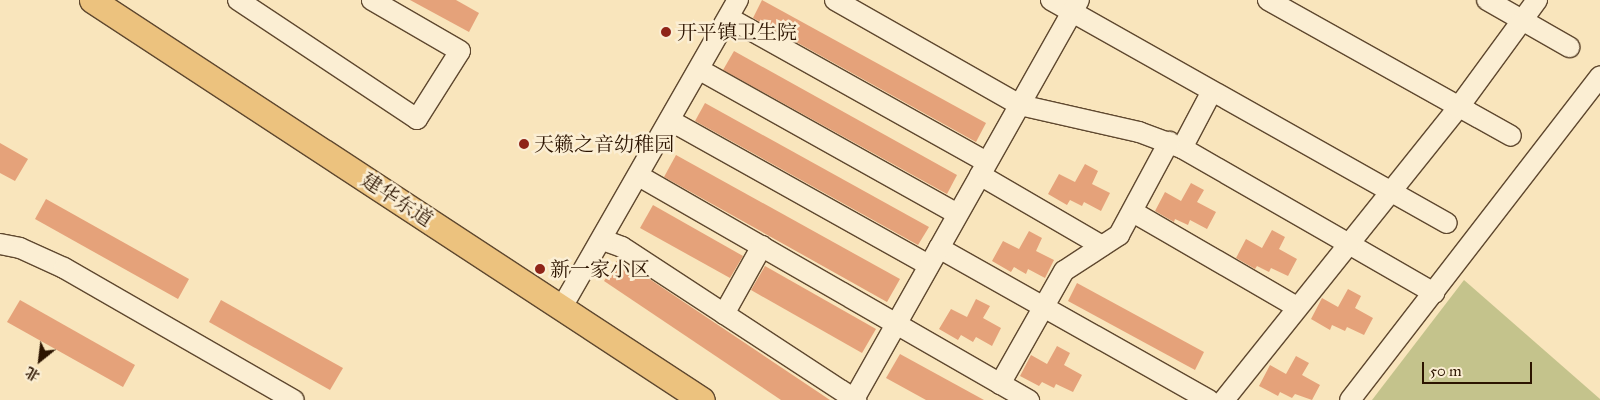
<!DOCTYPE html>
<html>
<head>
<meta charset="utf-8">
<style>
	body { margin:0 }
	#map { position:relative; width:1600px; height:400px; overflow:hidden; background:#f9e5bc; font-family:"IM FELL Great Primer","Noto Serif SC",serif }
	div>[style] { position:absolute }
	.green>* { inset:0; background:#c4c38c }
	.building>* { inset:0; background:#e5a27a }
	.roads { filter:drop-shadow(1px 0 #5f482f) drop-shadow(-1px 0 #5f482f) drop-shadow(0 1px #5f482f) drop-shadow(0 -1px #5f482f) }
	.minor>* { height:20px; margin:-10px; padding:0 10px; transform-origin:10px; border-radius:10px; background:#fbeed3 }
	.major>* { height:25px; margin:-12.5px; padding:0 12.5px; transform-origin:12.5px; border-radius:12.5px; background:#ecc27e }
	.dots>* { width:14px; height:14px; translate:-50% -50%; box-sizing:border-box; border:2px solid #fbeed3; border-radius:50% }
	span { translate:-50% -50%; white-space:nowrap; text-align:center; line-height:1.15; -webkit-text-stroke:5px #fbeed3; paint-order:stroke }
	.poi-label { font-size:20px; color:#2c1400 }
	.left { translate:0 -50%; text-align:left }
	.street-label { font-size:20px; color:#2c1400 }
	.north { position:absolute; left:15px; top:335px; width:50px; height:50px; -webkit-text-stroke:4px #fbeed3; paint-order:stroke; rotate:209deg; font-size:14px; font-weight:700; line-height:20px; text-align:center; color:#2c1400 }
	.north::after { content:''; display:block; margin:auto; width:18px; height:22px; background:#2c1400; clip-path:polygon(50% 0,100% 100%,50% 72%,0 100%) }
	.scale { position:absolute; left:1422px; top:362px; width:110px; height:22px; box-sizing:border-box; border:2px solid #2c1400; border-top:0; padding-left:6px; font-size:15px; line-height:18px; white-space:nowrap; color:#2c1400; -webkit-text-stroke:4px #fbeed3; paint-order:stroke }
</style>
</head>
<body>
<div id="map">
	<div class="green">
		<i style="clip-path:polygon(1464px 280px,1600px 399px,1600px 400px,1372px 400px)"></i>
	</div>
	<div class="building">
		<i style="clip-path:polygon(410px 0,456px 0,479px 13px,469px 32px)"></i>
		<i style="clip-path:polygon(762px 0,986px 123px,976px 142px,753px 18px)"></i>
		<i style="clip-path:polygon(734px 51px,957px 175px,947px 194px,723px 70px)"></i>
		<i style="clip-path:polygon(705px 103px,929px 227px,918px 245px,695px 121px)"></i>
		<i style="clip-path:polygon(0 143px,28px 159px,15px 181px,0 173px)"></i>
		<i style="clip-path:polygon(676px 155px,900px 279px,887px 302px,664px 177px)"></i>
		<i style="clip-path:polygon(1085px 164px,1098px 171px,1092px 184px,1110px 193px,1101px 211px,1084px 202px,1082px 206px,1070px 200px,1067px 205px,1048px 194px,1059px 174px,1075px 182px)"></i>
		<i style="clip-path:polygon(1191px 183px,1204px 190px,1197px 202px,1216px 212px,1207px 229px,1190px 220px,1188px 225px,1175px 219px,1174px 222px,1155px 211px,1165px 192px,1181px 201px)"></i>
		<i style="clip-path:polygon(46px 199px,189px 279px,178px 299px,35px 219px)"></i>
		<i style="clip-path:polygon(653px 205px,743px 256px,730px 278px,640px 228px)"></i>
		<i style="clip-path:polygon(1272px 230px,1285px 237px,1279px 249px,1297px 259px,1288px 276px,1271px 268px,1269px 272px,1257px 266px,1255px 269px,1236px 258px,1246px 239px,1262px 248px)"></i>
		<i style="clip-path:polygon(1029px 231px,1042px 238px,1036px 251px,1054px 260px,1045px 278px,1028px 269px,1026px 274px,1014px 267px,1011px 272px,992px 261px,1003px 241px,1019px 249px)"></i>
		<i style="clip-path:polygon(618px 259px,651px 280px,830px 400px,781px 400px,604px 281px)"></i>
		<i style="clip-path:polygon(765px 266px,876px 329px,862px 353px,751px 290px)"></i>
		<i style="clip-path:polygon(1077px 283px,1204px 352px,1195px 370px,1068px 301px)"></i>
		<i style="clip-path:polygon(1348px 289px,1361px 296px,1355px 308px,1373px 318px,1364px 335px,1347px 327px,1345px 331px,1332px 325px,1330px 330px,1311px 319px,1322px 298px,1338px 307px)"></i>
		<i style="clip-path:polygon(976px 299px,990px 306px,983px 318px,1001px 328px,992px 346px,976px 337px,973px 342px,961px 335px,958px 340px,939px 329px,951px 309px,967px 317px)"></i>
		<i style="clip-path:polygon(20px 300px,135px 365px,123px 387px,7px 322px)"></i>
		<i style="clip-path:polygon(221px 300px,343px 368px,330px 390px,209px 322px)"></i>
		<i style="clip-path:polygon(1057px 346px,1070px 353px,1064px 365px,1082px 375px,1073px 392px,1056px 384px,1054px 388px,1042px 382px,1039px 386px,1020px 376px,1031px 355px,1047px 364px)"></i>
		<i style="clip-path:polygon(900px 354px,984px 400px,926px 400px,886px 378px)"></i>
		<i style="clip-path:polygon(1296px 356px,1309px 363px,1302px 375px,1320px 385px,1312px 400px,1295px 394px,1292px 398px,1280px 392px,1278px 396px,1259px 386px,1270px 365px,1286px 374px)"></i>
	</div>
	<div class="roads">
		<div class="minor">
			<i style="left:238px;top:0;width:215px;rotate:33.6deg"></i>
			<i style="left:417px;top:119px;width:80px;rotate:-57.7deg"></i>
			<i style="left:460px;top:51px;width:102px;rotate:-149.9deg"></i>
			<i style="left:835px;top:0;width:213px;rotate:29.6deg"></i>
			<i style="left:1020px;top:105px;width:122px;rotate:12.8deg"></i>
			<i style="left:1139px;top:132px;width:46px;rotate:20.4deg"></i>
			<i style="left:1182px;top:148px;width:291px;rotate:29.9deg"></i>
			<i style="left:1051px;top:0;width:454px;rotate:29.4deg"></i>
			<i style="left:1268px;top:0;width:278px;rotate:29.2deg"></i>
			<i style="left:1487px;top:0;width:95px;rotate:29.8deg"></i>
			<i style="left:729px;top:18px;width:295px;rotate:29.2deg"></i>
			<i style="left:700px;top:70px;width:295px;rotate:29.2deg"></i>
			<i style="left:671px;top:121px;width:295px;rotate:29.2deg"></i>
			<i style="left:1182px;top:148px;width:64px;rotate:-62.2deg"></i>
			<i style="left:980px;top:175px;width:141px;rotate:30.2deg"></i>
			<i style="left:639px;top:176px;width:450px;rotate:29.9deg"></i>
			<i style="left:1133px;top:212px;width:190px;rotate:30.1deg"></i>
			<i style="left:603px;top:240px;width:20px;rotate:20deg"></i>
			<i style="left:622px;top:247px;width:280px;rotate:33.2deg"></i>
			<i style="left:0;top:244px;width:20px;rotate:11deg"></i>
			<i style="left:20px;top:248px;width:48px;rotate:24.4deg"></i>
			<i style="left:64px;top:268px;width:265px;rotate:29.9deg"></i>
			<i style="left:939px;top:248px;width:310px;rotate:29.4deg"></i>
			<i style="left:562px;top:307px;width:354px;rotate:-60.2deg"></i>
			<i style="left:724px;top:314px;width:78px;rotate:-60.8deg"></i>
			<i style="left:1000px;top:384px;width:130px;rotate:-60.5deg"></i>
			<i style="left:1064px;top:271px;width:66px;rotate:-33.2deg"></i>
			<i style="left:1119px;top:235px;width:106px;rotate:-61.7deg"></i>
			<i style="left:854px;top:399px;width:458px;rotate:-60.6deg"></i>
			<i style="left:1224px;top:400px;width:374px;rotate:-51.3deg"></i>
			<i style="left:1458px;top:108px;width:134px;rotate:-53.8deg"></i>
			<i style="left:1350px;top:400px;width:409px;rotate:-52.3deg"></i>
		</div>
		<div class="major">
			<i style="left:92px;top:0;width:729px;rotate:33.25deg"></i>
		</div>
	</div>
	<div class="dots">
		<i style="left:666px;top:32px;background:#8f2418"></i>
		<i style="left:524px;top:144px;background:#8f2418"></i>
		<i style="left:540px;top:269px;background:#8f2418"></i>
	</div>
	<div class="poi-label">
		<span class="left" style="left:677px;top:32px">开平镇卫生院</span>
		<span class="left" style="left:534px;top:144px">天籁之音幼稚园</span>
		<span class="left" style="left:550px;top:269px">新一家小区</span>
	</div>
	<div class="street-label">
		<span style="left:397px;top:200px;rotate:33deg">建华东道</span>
	</div>
	<div class="north">北</div>
	<div class="scale">50 m</div>
</div>
</body>
</html>
